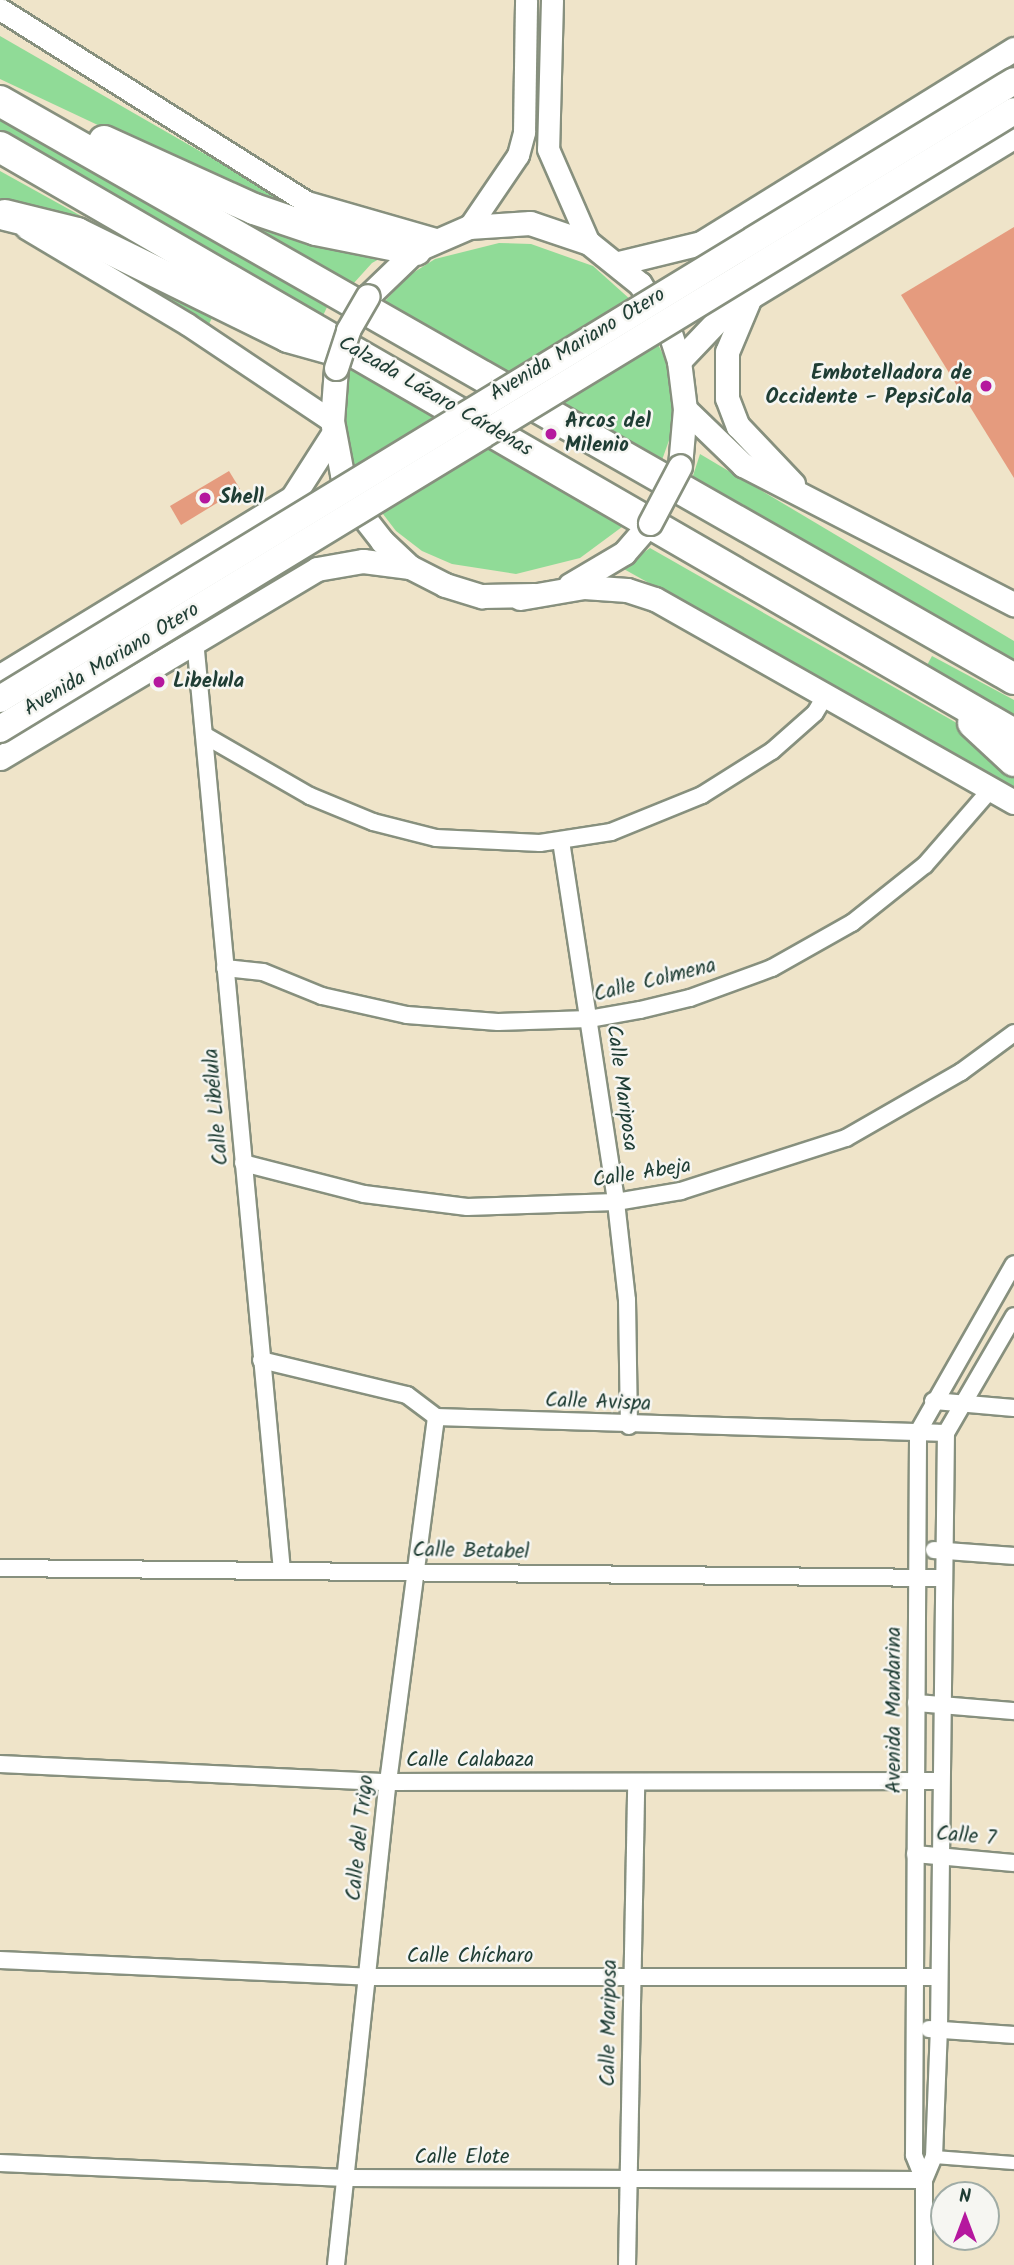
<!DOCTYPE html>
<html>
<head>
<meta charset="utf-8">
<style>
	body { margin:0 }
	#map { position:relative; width:1014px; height:2265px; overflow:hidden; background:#efe4c9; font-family:Kalam,sans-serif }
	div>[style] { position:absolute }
	.green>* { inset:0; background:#90db97 }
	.building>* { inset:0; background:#e59b7e }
	.roads { filter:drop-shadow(2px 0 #87907e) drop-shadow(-2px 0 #87907e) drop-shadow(0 2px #87907e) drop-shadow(0 -2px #87907e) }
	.pedestrian>* { height:12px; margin:-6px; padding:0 6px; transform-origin:6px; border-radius:6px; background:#fff }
	.minor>* { height:16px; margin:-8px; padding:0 8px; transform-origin:8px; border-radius:8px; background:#fff }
	.tertiary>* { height:21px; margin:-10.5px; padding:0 10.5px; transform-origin:10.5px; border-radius:10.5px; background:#fff }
	.secondary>* { height:23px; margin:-11.5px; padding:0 11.5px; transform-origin:11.5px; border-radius:11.5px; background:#fff }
	.motorway>* { height:30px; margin:-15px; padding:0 15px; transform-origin:15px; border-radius:15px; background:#fff }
	.bridges { filter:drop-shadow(2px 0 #87907e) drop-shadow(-2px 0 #87907e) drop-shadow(0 2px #87907e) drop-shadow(0 -2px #87907e) }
	.secondary-bridge>* { height:23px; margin:-11.5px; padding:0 11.5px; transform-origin:11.5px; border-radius:11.5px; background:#fff }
	.primary-bridge>* { height:26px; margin:-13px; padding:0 13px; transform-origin:13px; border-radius:13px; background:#fff }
	.dots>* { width:19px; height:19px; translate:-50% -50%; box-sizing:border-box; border:4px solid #f6f6f2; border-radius:50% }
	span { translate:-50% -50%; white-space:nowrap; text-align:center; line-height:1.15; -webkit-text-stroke:5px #f6f6f2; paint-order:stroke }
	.street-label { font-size:21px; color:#1f3d34 }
	.poi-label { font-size:21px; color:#1f3d34; font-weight:700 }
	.right { translate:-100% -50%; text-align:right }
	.left { translate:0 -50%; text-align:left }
	.north { position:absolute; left:930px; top:2181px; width:70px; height:70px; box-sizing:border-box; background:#f6f6f2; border:2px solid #a0aca6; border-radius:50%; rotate:0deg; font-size:19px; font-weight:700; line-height:28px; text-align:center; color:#1f3d34 }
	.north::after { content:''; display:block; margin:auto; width:24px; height:32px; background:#b5179e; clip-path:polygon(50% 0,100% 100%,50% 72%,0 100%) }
</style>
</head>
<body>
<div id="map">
	<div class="green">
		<i style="clip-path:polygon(0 36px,330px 226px,270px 206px,0 79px)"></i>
		<i style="clip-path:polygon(0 118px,327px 307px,322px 318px,0 132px)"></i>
		<i style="clip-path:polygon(99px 146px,395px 250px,372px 263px,353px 284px)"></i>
		<i style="clip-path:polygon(0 171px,247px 308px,0 204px)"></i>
		<i style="clip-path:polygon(42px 231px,216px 310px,208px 326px)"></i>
		<i style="clip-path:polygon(499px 243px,531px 244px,593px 266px,641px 309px,669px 367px,674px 399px,672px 432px,662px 460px,385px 301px,408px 276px,435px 259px)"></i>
		<i style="clip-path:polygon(347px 367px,626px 524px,580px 558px,516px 574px,452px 564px,422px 551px,396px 531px,357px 480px,341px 417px)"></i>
		<i style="clip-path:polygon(700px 454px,1014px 641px,1014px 669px,690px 485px)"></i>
		<i style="clip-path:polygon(650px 548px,955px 722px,1014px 775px,1014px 787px,622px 568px)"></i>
		<i style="clip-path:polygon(932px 656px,1014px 700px,1014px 718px,926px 667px)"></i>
	</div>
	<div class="building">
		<i style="clip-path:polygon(1014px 227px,1014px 478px,901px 295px)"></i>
		<i style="clip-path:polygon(229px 471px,240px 489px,181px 525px,170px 506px)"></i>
	</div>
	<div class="roads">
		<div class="pedestrian">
			<i style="left:934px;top:2157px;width:80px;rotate:4.3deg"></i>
		</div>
		<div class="minor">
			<i style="left:195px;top:640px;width:935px;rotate:84.66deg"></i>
			<i style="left:204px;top:735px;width:122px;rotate:29.9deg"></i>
			<i style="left:310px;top:796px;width:68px;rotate:22.4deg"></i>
			<i style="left:373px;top:822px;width:65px;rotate:14.3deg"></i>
			<i style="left:436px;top:838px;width:104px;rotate:2.8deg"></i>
			<i style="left:540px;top:843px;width:72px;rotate:-8.8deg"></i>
			<i style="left:611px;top:832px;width:98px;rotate:-22.1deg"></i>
			<i style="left:702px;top:795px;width:83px;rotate:-32.2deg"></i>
			<i style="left:772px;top:751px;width:57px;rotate:-41.5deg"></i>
			<i style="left:815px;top:713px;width:21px;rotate:-59deg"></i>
			<i style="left:561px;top:841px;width:365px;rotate:81.3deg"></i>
			<i style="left:616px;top:1202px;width:99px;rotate:83.6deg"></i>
			<i style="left:627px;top:1300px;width:126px;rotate:89.1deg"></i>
			<i style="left:225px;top:968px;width:38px;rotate:6deg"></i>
			<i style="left:263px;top:972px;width:64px;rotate:22.1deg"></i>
			<i style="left:322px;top:996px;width:87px;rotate:12.6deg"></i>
			<i style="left:407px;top:1015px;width:91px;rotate:4.4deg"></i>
			<i style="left:498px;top:1022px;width:91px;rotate:-1.9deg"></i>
			<i style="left:589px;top:1019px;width:52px;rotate:-10deg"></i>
			<i style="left:640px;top:1010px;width:51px;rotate:-13.5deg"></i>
			<i style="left:690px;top:998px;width:87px;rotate:-20.1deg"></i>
			<i style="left:772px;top:968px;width:92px;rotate:-29.4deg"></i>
			<i style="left:852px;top:923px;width:93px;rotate:-38.5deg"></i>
			<i style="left:925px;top:865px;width:101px;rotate:-49deg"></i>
			<i style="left:243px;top:1163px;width:125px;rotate:14.4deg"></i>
			<i style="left:364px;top:1194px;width:104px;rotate:7.2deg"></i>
			<i style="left:467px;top:1207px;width:149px;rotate:-1.9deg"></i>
			<i style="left:616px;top:1202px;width:66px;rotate:-9.6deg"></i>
			<i style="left:681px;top:1191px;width:173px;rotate:-17.8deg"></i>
			<i style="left:846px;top:1138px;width:133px;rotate:-29.9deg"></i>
			<i style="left:961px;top:1072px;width:66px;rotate:-36.3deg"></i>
			<i style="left:261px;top:1360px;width:150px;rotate:13.5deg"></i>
			<i style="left:407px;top:1395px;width:36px;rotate:37deg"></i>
			<i style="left:436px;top:1417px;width:510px;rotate:1.8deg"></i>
			<i style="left:933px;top:1401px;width:81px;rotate:4.9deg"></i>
			<i style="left:934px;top:1550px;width:80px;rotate:4.3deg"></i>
			<i style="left:0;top:1568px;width:942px;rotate:0.61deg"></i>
			<i style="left:916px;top:1703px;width:98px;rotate:4.7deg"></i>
			<i style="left:0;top:1764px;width:388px;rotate:2.7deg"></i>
			<i style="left:388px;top:1782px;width:552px;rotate:-0.1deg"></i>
			<i style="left:915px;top:1854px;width:99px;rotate:5.2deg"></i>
			<i style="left:0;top:1960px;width:369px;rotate:2.6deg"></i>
			<i style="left:369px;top:1977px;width:570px"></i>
			<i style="left:929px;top:2029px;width:85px;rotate:4deg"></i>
			<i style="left:0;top:2163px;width:346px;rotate:2.5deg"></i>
			<i style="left:346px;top:2178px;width:578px;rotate:0.2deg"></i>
			<i style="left:924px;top:2180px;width:25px;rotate:-67deg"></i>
			<i style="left:934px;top:2157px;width:128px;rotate:-87.8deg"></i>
			<i style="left:939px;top:2029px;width:596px;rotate:-89.33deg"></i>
			<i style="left:946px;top:1433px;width:135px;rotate:-59.8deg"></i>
			<i style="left:336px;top:2265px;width:486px;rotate:-83.9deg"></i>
			<i style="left:388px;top:1782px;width:368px;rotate:-82.5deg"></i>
			<i style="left:627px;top:2265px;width:483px;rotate:-88.9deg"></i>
			<i style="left:924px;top:2265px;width:85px;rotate:-90deg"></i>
			<i style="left:924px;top:2180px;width:27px;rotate:-112deg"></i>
			<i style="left:914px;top:2155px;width:723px;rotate:-89.68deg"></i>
			<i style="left:918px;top:1432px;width:193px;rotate:-60.3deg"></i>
		</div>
		<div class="tertiary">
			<i style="left:552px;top:0;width:149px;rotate:91.5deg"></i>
			<i style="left:548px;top:149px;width:103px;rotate:66.4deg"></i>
			<i style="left:0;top:9px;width:363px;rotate:32.2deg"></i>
			<i style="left:307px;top:202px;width:133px;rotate:16.1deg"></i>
			<i style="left:469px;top:227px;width:87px;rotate:-55.8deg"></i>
			<i style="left:518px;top:155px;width:24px;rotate:-75deg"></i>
			<i style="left:524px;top:132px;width:132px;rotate:-89.1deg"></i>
			<i style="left:26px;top:228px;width:187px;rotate:30.8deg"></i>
			<i style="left:187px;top:324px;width:174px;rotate:33.8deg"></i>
		</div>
		<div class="secondary">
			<i style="left:619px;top:263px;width:84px;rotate:-13.7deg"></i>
			<i style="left:701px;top:243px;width:368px;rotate:-31.8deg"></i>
			<i style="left:368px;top:296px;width:66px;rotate:-43.8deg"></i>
			<i style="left:416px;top:250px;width:58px;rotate:-23.5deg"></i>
			<i style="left:469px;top:227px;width:61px;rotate:-3.8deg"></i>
			<i style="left:530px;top:223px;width:62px;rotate:18.7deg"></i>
			<i style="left:589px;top:243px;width:65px;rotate:38.8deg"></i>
			<i style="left:640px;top:284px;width:57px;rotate:58.5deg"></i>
			<i style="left:670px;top:333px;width:29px;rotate:72deg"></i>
			<i style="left:679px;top:361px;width:48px;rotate:82.9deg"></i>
			<i style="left:685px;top:409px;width:57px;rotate:95deg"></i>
			<i style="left:748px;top:302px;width:54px;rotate:112.8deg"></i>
			<i style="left:727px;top:352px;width:46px;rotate:90deg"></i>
			<i style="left:727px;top:398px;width:30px;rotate:69deg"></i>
			<i style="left:738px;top:426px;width:80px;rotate:46.5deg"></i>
			<i style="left:679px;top:361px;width:58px;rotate:-46.4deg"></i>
			<i style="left:719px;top:319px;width:40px;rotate:-34.9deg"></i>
			<i style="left:752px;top:296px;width:306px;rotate:-31.3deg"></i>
			<i style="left:336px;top:368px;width:53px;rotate:94.3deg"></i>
			<i style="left:332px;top:421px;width:54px;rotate:79.3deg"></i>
			<i style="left:342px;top:474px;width:39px;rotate:66deg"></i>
			<i style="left:358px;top:510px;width:39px;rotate:52deg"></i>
			<i style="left:382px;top:541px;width:38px;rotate:43deg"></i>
			<i style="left:410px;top:567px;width:39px;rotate:27deg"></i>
			<i style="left:445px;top:585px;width:39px;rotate:17deg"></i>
			<i style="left:482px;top:596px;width:52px;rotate:-1.1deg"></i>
			<i style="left:685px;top:409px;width:81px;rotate:44deg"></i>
			<i style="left:743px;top:465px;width:305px;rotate:27.2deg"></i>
			<i style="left:570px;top:585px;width:63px;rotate:-30.7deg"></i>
			<i style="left:624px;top:553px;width:40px;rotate:-49deg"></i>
			<i style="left:520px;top:598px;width:65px;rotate:-9.8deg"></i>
			<i style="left:584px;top:587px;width:43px;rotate:4deg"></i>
			<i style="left:627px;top:590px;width:29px;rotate:18deg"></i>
			<i style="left:655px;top:599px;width:412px;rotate:29.5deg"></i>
			<i style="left:0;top:676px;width:342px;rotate:-31.4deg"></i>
			<i style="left:292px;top:498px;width:76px;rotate:-57.4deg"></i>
			<i style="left:0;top:758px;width:369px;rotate:-30.8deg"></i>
			<i style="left:317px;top:569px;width:47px;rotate:-9.9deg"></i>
			<i style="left:363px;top:561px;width:47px;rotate:7.3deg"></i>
		</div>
		<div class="motorway">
			<i style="left:0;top:101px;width:1167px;rotate:29.68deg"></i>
			<i style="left:104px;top:141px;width:165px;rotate:24.4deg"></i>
			<i style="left:254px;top:209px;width:65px;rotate:18.7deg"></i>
			<i style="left:316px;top:230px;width:102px;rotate:11.3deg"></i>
			<i style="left:0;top:147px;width:1172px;rotate:30.07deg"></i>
			<i style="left:5px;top:215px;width:74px;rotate:14deg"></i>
			<i style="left:77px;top:233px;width:235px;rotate:26.2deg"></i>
			<i style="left:288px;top:337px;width:41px;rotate:15.8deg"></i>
			<i style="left:973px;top:723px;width:56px;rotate:42.8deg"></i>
		</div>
	</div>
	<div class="bridges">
		<div class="secondary-bridge">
			<i style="left:336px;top:368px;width:40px;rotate:-72deg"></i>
			<i style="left:348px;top:330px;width:39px;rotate:-60deg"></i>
			<i style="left:650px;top:523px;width:64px;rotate:-62.2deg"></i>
		</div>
		<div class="primary-bridge">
			<i style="left:0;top:699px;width:1187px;rotate:-31.36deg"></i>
			<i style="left:0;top:729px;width:1187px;rotate:-31.36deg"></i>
		</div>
	</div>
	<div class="dots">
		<i style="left:986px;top:386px;background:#b5179e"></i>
		<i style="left:551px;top:434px;background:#b5179e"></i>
		<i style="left:205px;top:498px;background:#b5179e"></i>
		<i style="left:159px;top:682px;background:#b5179e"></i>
	</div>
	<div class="street-label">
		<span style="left:578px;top:345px;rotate:-31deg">Avenida Mariano Otero</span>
		<span style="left:435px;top:397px;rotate:30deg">Calzada Lázaro Cárdenas</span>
		<span style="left:112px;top:660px;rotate:-31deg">Avenida Mariano Otero</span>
		<span style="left:655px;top:981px;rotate:-14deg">Calle Colmena</span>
		<span style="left:621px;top:1088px;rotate:82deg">Calle Mariposa</span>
		<span style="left:217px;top:1107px;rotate:-95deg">Calle Libélula</span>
		<span style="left:642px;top:1174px;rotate:-9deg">Calle Abeja</span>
		<span style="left:598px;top:1403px;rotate:2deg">Calle Avispa</span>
		<span style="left:471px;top:1552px;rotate:1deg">Calle Betabel</span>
		<span style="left:895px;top:1710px;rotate:-90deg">Avenida Mandarina</span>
		<span style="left:470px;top:1761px">Calle Calabaza</span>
		<span style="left:966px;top:1837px;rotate:5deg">Calle 7</span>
		<span style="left:361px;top:1838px;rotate:-84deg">Calle del Trigo</span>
		<span style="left:470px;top:1957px">Calle Chícharo</span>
		<span style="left:610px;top:2023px;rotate:-89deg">Calle Mariposa</span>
		<span style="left:462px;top:2158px">Calle Elote</span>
	</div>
	<div class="poi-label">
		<span class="right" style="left:972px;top:386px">Embotelladora de<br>Occidente - PepsiCola</span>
		<span class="left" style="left:565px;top:434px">Arcos del<br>Milenio</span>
		<span class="left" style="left:219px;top:498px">Shell</span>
		<span class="left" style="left:173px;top:682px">Libelula</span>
	</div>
	<div class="north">N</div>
</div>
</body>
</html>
